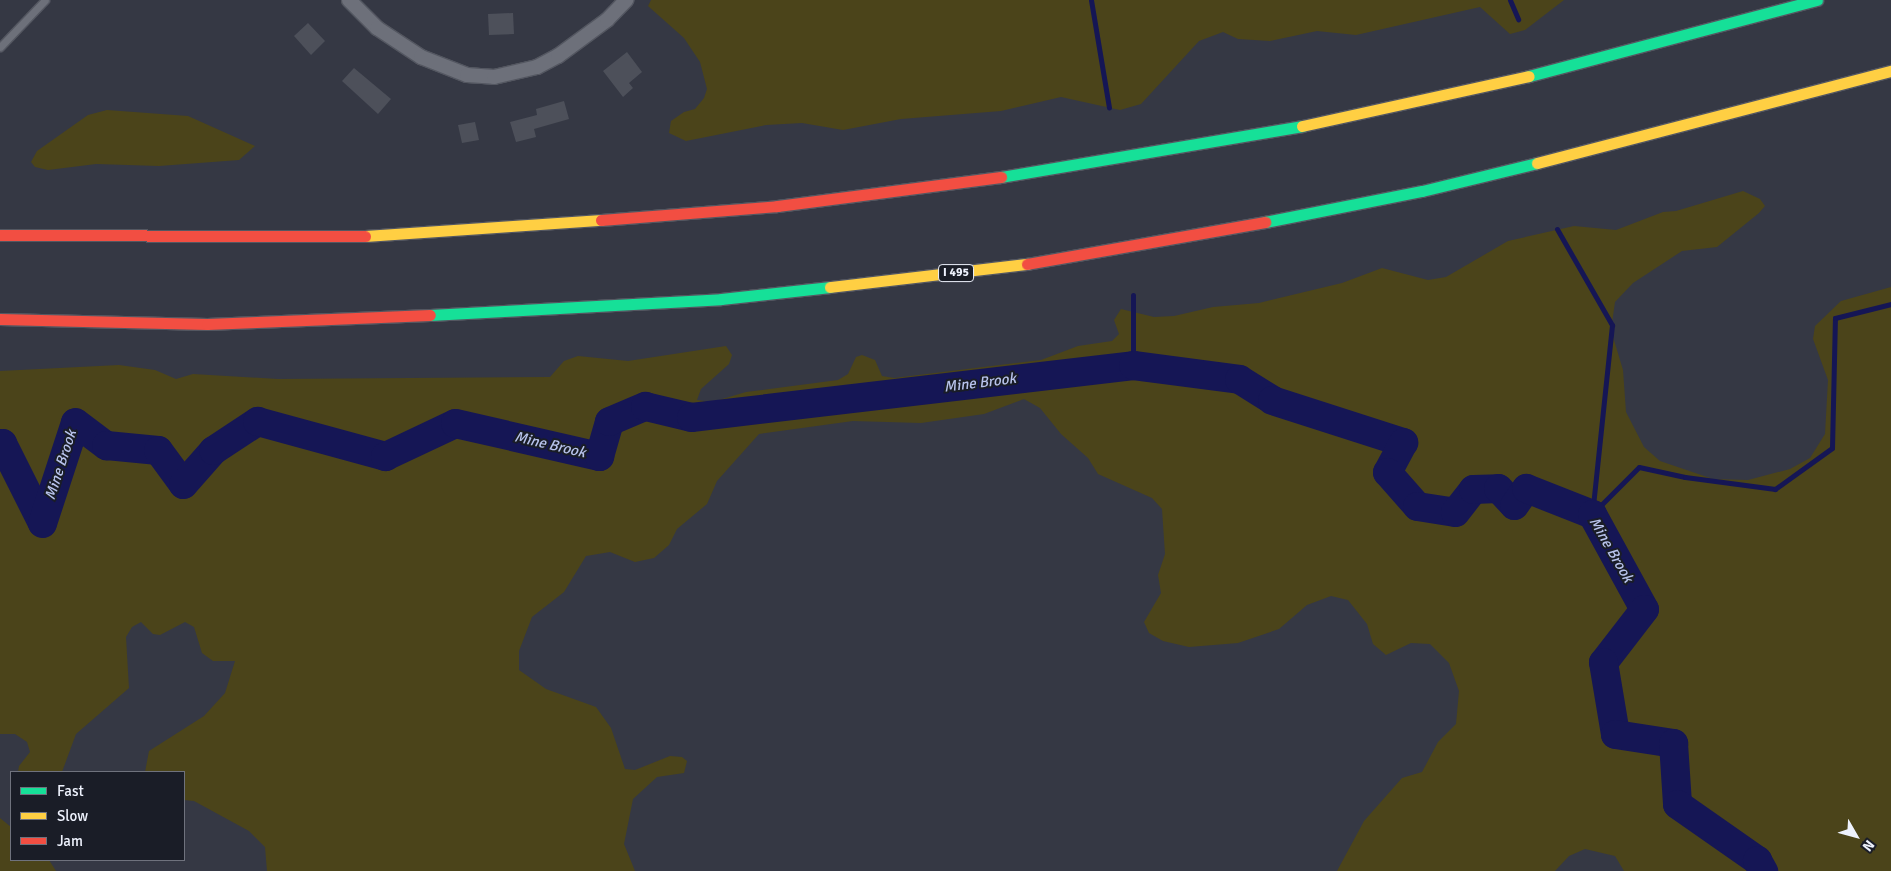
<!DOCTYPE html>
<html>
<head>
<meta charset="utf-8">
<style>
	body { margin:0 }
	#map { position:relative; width:1891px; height:871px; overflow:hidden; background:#353844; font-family:Signika,sans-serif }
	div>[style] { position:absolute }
	.green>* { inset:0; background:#4b441a }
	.stream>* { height:5px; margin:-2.5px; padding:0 2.5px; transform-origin:2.5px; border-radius:2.5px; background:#151655 }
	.river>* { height:29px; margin:-14.5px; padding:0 14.5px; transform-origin:14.5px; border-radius:14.5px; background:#151655 }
	.building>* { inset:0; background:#4d505a }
	.roads { filter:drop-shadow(1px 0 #545761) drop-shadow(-1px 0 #545761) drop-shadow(0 1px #545761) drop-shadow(0 -1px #545761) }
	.lane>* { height:7px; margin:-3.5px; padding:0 3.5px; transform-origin:3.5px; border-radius:3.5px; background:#6d707a }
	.street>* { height:14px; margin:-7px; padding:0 7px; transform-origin:7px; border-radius:7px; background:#6d707a }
	.fast>* { height:11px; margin:-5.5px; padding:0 5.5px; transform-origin:5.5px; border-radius:5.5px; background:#16e098 }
	.slow>* { height:11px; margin:-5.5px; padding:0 5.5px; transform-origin:5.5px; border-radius:5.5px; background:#ffcf43 }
	.jam>* { height:11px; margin:-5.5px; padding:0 5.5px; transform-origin:5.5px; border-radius:5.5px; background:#f24e42 }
	span { translate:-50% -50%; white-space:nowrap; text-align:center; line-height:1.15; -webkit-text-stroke:4px #1a1d27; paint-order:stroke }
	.shield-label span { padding:1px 4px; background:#1a1d27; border:1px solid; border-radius:4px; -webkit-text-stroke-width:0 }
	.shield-label { font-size:12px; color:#eef2fd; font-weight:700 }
	.water-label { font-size:15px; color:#b8c3ec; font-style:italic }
	.legend { position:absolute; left:10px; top:771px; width:175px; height:90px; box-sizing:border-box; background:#1a1d27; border:1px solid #6f727d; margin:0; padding:6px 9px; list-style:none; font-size:15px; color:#eef2fd }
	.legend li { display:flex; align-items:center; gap:10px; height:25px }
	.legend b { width:25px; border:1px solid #6f727d }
	.north { position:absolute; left:1831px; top:811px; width:50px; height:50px; -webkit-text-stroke:4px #1a1d27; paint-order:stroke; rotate:128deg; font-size:14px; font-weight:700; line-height:20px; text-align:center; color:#eef2fd }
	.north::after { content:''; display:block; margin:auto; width:18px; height:22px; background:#eef2fd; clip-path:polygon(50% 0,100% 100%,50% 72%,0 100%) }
</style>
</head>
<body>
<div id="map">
	<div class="green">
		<i style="clip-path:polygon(651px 0,1564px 0,1525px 30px,1510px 34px,1480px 7px,1356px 35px,1317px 31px,1270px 41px,1238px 39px,1223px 32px,1199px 41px,1141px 104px,1120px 110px,1061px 97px,1001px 111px,901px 119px,843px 130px,802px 123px,766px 125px,686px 141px,669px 133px,671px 121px,684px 112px,695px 109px,704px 98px,707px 89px,700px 62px,684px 38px,648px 6px)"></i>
		<i style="clip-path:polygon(107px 110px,188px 116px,255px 146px,239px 160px,159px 166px,96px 164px,48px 170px,35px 167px,31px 162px,37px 151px,88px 115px)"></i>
		<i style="clip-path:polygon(1743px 191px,1760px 199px,1765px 206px,1759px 213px,1717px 247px,1682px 251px,1633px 283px,1615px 302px,1611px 330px,1623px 370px,1626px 412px,1644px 447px,1660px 461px,1713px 479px,1748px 480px,1790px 469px,1810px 458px,1825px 434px,1828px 380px,1813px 339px,1815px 326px,1841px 301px,1891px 287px,1891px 871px,1624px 871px,1615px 856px,1585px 849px,1569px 856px,1555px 871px,1337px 871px,1364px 821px,1402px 778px,1422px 772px,1438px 742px,1456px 724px,1459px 691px,1449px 663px,1430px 644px,1411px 643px,1386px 655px,1373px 644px,1367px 624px,1348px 600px,1331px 596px,1307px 605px,1279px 629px,1238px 643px,1189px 647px,1163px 641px,1149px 633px,1144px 622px,1161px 593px,1158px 575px,1165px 554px,1162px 509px,1152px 498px,1098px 474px,1088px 458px,1061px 434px,1040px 408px,1024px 399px,984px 414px,921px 423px,853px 421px,759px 434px,717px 481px,707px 504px,677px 529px,669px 545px,654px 558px,635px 562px,610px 552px,586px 556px,564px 592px,532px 617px,519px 651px,519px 670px,546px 689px,596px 707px,611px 728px,625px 769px,635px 770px,670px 756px,682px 757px,687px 761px,684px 773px,657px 777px,633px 799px,624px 844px,635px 871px,267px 871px,265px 847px,249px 831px,194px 801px,184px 800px,184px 772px,145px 772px,149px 751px,204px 716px,225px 693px,235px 661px,213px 661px,202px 653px,194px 627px,185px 622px,160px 635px,153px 634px,141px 622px,132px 627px,126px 637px,129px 688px,76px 734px,62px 772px,18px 772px,19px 766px,30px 752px,27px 742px,15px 734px,0 734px,0 371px,119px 365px,155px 370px,176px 379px,193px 374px,278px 379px,550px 377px,564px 361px,578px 356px,628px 361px,726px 346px,732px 355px,729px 364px,701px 389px,697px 400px,712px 402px,746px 392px,838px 380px,848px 374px,856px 357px,862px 355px,875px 360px,882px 376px,894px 378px,1041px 360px,1078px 346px,1112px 341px,1119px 334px,1114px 320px,1121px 309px,1154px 317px,1174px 316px,1213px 307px,1259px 303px,1342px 283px,1382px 268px,1428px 280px,1446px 277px,1508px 241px,1574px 226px,1616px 230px,1663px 212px,1676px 211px)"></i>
		<i style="clip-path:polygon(0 818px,11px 827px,11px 860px,49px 860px,56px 871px,0 871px)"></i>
	</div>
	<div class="stream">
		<i style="left:1091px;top:0;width:109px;rotate:80.5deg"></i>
		<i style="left:1510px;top:0;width:21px;rotate:67deg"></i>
		<i style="left:1557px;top:229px;width:111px;rotate:60.2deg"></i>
		<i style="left:1612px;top:325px;width:190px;rotate:96deg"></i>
		<i style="left:1133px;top:295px;width:70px;rotate:90deg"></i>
		<i style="left:1592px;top:514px;width:66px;rotate:-45deg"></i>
		<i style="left:1639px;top:467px;width:47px;rotate:12.3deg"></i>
		<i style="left:1685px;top:477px;width:91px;rotate:7.6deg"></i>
		<i style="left:1775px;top:489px;width:70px;rotate:-35.7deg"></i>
		<i style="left:1832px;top:448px;width:130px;rotate:-88.7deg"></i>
		<i style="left:1835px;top:318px;width:58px;rotate:-14deg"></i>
	</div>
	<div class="river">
		<i style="left:0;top:445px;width:3px;rotate:-45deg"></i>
		<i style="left:2px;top:443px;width:89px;rotate:63.4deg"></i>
		<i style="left:42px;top:523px;width:106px;rotate:-71.9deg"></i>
		<i style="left:75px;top:422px;width:39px;rotate:37deg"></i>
		<i style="left:106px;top:445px;width:52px;rotate:5.5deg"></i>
		<i style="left:158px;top:450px;width:42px;rotate:53.7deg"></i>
		<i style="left:183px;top:484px;width:45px;rotate:-48.6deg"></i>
		<i style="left:213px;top:450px;width:53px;rotate:-33.4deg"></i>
		<i style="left:257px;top:421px;width:133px;rotate:15.3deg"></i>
		<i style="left:385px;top:456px;width:77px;rotate:-25.2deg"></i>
		<i style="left:455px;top:423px;width:148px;rotate:12.9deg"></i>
		<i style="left:599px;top:456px;width:36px;rotate:-74deg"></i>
		<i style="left:609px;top:421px;width:39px;rotate:-23deg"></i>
		<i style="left:645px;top:406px;width:47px;rotate:13.4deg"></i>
		<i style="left:691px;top:417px;width:445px;rotate:-6.7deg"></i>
		<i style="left:1133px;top:365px;width:107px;rotate:7.5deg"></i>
		<i style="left:1239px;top:379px;width:39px;rotate:32deg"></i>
		<i style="left:1272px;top:400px;width:138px;rotate:17.8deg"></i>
		<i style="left:1403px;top:442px;width:34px;rotate:118deg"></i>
		<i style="left:1387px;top:472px;width:45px;rotate:48.6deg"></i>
		<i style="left:1417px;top:506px;width:38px;rotate:9deg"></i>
		<i style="left:1455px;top:512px;width:29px;rotate:-52deg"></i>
		<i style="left:1473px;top:489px;width:25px;rotate:-2deg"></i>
		<i style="left:1498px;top:488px;width:23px;rotate:47deg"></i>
		<i style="left:1514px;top:505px;width:21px;rotate:-55deg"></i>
		<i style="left:1526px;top:488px;width:71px;rotate:21.5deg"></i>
		<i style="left:1592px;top:514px;width:108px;rotate:61.3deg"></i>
		<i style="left:1644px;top:609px;width:67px;rotate:127.7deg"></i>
		<i style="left:1603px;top:662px;width:73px;rotate:80.5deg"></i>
		<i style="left:1615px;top:734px;width:59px;rotate:8.8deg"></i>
		<i style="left:1673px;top:743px;width:61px;rotate:86.2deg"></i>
		<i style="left:1677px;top:804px;width:98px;rotate:35deg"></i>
		<i style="left:1757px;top:860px;width:13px;rotate:61deg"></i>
	</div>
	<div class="building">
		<i style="clip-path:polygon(513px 13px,514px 34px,489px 35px,488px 14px)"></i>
		<i style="clip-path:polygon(308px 23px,325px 41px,311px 55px,294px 36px)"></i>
		<i style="clip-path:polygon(627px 52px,642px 72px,629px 83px,633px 88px,623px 97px,603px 71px)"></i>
		<i style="clip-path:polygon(354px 68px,391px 99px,378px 114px,342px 81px)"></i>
		<i style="clip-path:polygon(564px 101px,569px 119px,534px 129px,536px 137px,516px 142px,510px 122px,537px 115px,536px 109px)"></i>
		<i style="clip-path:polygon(475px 122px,479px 140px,462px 143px,458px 125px)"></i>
	</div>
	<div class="roads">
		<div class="lane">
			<i style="left:0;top:47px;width:65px;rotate:-46.2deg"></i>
		</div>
		<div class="street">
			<i style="left:349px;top:0;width:40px;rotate:45deg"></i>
			<i style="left:377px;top:28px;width:53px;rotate:33.4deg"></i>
			<i style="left:421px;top:57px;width:49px;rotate:21.4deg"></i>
			<i style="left:467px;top:75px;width:27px;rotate:4deg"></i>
			<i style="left:494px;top:77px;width:44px;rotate:-13.1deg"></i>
			<i style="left:537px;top:67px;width:24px;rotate:-28deg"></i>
			<i style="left:558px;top:56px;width:61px;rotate:-36.3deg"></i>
			<i style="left:607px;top:20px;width:28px;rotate:-46deg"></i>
		</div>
		<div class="fast">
			<i style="left:1529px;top:76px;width:298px;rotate:-14.8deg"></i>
			<i style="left:1001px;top:177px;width:305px;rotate:-9.6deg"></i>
			<i style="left:1265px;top:222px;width:160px;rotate:-11.2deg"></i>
			<i style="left:1422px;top:191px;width:118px;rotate:-13.7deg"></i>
			<i style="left:430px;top:315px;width:291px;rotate:-3.1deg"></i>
			<i style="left:721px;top:299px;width:110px;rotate:-6.3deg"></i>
		</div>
		<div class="slow">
			<i style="left:1302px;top:126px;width:232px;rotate:-12.4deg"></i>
			<i style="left:1537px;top:163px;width:366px;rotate:-14.6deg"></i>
			<i style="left:365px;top:236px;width:237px;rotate:-3.9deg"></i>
			<i style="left:830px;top:287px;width:198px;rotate:-6.7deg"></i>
		</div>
		<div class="jam">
			<i style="left:601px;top:220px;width:177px;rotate:-4.5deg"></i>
			<i style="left:777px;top:206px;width:226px;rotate:-7.4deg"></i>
			<i style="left:0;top:235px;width:365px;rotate:0.2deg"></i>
			<i style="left:1027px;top:264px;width:242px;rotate:-10deg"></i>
			<i style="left:0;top:319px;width:207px;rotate:1.4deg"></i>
			<i style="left:207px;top:324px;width:223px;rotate:-2.3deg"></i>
		</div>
	</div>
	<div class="shield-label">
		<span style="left:956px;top:273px">I 495</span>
	</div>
	<div class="water-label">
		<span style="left:980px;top:383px;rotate:-7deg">Mine Brook</span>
		<span style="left:550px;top:445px;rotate:13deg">Mine Brook</span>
		<span style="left:61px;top:465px;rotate:-72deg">Mine Brook</span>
		<span style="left:1611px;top:550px;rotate:60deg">Mine Brook</span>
	</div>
	<ul class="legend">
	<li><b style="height:6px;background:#16e098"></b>Fast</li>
	<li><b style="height:6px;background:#ffcf43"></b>Slow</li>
	<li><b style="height:6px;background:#f24e42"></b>Jam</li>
	</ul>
	<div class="north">N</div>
</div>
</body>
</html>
